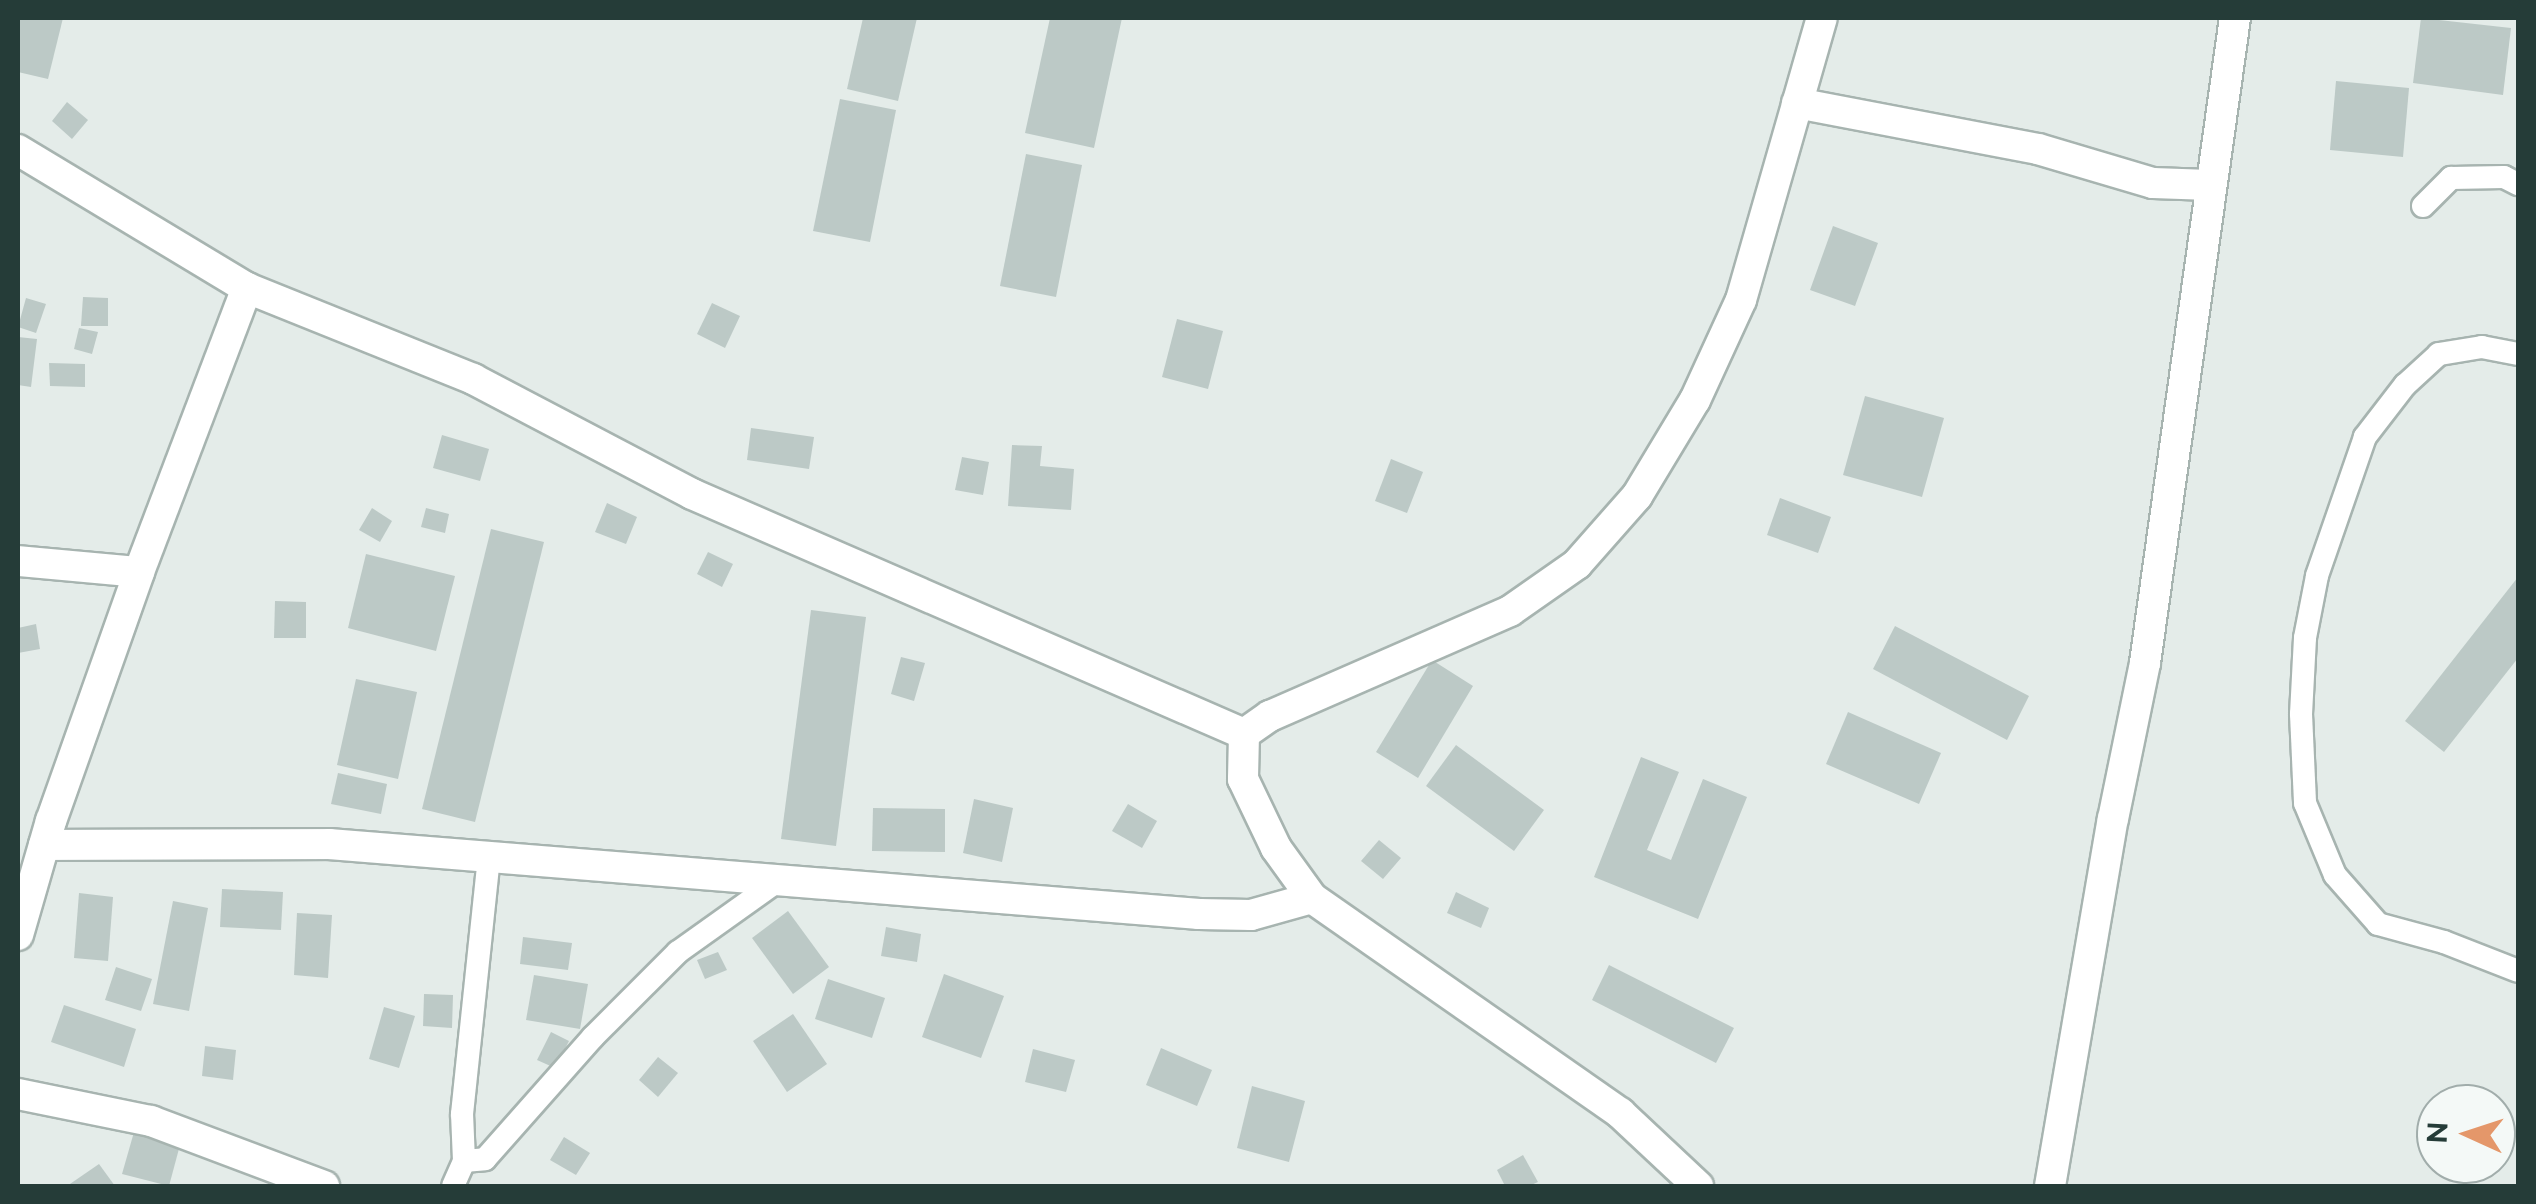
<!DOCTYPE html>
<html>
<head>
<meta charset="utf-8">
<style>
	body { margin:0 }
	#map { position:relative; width:2536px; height:1204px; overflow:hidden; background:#e4ece9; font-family:Raleway,sans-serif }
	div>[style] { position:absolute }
	.building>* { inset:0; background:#bcc9c6 }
	.roads { filter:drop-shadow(2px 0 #a7b4b0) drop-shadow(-2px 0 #a7b4b0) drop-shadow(0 2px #a7b4b0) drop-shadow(0 -2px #a7b4b0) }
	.lane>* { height:22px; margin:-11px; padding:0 11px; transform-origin:11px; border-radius:11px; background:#fff }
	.street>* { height:30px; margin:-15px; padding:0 15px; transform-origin:15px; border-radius:15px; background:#fff }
	.secondary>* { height:30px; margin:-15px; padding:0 15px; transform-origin:15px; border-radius:15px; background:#fff }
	span { translate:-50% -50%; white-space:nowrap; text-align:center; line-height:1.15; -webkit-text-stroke:8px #f4f9f7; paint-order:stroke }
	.frame { position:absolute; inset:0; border:20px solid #253c38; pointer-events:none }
	.north { position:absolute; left:2416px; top:1084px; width:100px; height:100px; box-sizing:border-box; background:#f4f9f7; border:2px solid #a1adab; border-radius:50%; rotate:273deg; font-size:28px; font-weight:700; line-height:40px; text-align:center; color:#253c38 }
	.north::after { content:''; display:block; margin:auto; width:35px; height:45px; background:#e4976a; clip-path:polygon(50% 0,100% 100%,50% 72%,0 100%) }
</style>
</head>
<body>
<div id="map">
	<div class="building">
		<i style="clip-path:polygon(18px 18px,63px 18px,48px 79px,18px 72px)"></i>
		<i style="clip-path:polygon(863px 18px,917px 18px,898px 101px,847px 89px)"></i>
		<i style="clip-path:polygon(1050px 18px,1122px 18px,1094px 148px,1025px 133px)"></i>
		<i style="clip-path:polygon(2421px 18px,2511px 28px,2503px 95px,2413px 83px)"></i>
		<i style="clip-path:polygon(2336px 81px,2409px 88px,2403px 157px,2330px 150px)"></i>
		<i style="clip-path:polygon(840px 99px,896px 110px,870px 242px,813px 231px)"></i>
		<i style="clip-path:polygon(67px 102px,88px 120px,72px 139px,52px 121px)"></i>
		<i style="clip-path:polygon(1026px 154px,1082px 165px,1056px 297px,1000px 286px)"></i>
		<i style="clip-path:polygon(1833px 226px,1878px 243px,1855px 306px,1810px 290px)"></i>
		<i style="clip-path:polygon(83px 297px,108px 298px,108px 326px,81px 326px)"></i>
		<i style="clip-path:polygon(26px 298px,46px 304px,36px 333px,18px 327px)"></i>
		<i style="clip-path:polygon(712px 303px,740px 316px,725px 348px,697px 334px)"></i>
		<i style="clip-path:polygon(1177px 319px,1223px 331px,1208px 389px,1162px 377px)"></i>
		<i style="clip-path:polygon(79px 328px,98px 332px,92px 354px,74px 349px)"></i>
		<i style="clip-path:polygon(18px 337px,37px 339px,31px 387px,18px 385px)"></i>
		<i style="clip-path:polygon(49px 363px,85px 364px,85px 387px,50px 386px)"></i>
		<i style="clip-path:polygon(1865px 396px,1944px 418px,1922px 497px,1843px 475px)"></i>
		<i style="clip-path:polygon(751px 428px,814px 437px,809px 469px,747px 460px)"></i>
		<i style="clip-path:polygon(442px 435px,489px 449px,480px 481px,433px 468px)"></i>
		<i style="clip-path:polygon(1012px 445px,1042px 446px,1040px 466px,1074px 469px,1071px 510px,1008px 506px)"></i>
		<i style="clip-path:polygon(962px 457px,989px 462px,983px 495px,955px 490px)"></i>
		<i style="clip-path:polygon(1391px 459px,1423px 472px,1407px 513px,1375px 501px)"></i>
		<i style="clip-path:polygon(1780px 498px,1831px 517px,1818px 553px,1767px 535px)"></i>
		<i style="clip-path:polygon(607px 503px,637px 517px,626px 544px,595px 532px)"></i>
		<i style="clip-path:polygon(372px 508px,392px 521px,380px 542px,359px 530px)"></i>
		<i style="clip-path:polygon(426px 508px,449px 514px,445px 533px,421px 527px)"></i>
		<i style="clip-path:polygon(491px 529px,544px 542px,475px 822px,422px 809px)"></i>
		<i style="clip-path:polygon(708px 552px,733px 564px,722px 587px,697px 574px)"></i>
		<i style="clip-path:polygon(366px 554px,455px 576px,436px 651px,348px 628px)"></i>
		<i style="clip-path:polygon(2518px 577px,2518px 658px,2444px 752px,2405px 721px)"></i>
		<i style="clip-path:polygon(275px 601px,306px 602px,306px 638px,274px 638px)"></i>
		<i style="clip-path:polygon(811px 610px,866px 617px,836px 846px,781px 839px)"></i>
		<i style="clip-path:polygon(36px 624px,40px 649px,18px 653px,18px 628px)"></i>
		<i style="clip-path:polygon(1895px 626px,2029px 696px,2007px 740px,1873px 669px)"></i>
		<i style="clip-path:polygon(901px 657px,925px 663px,914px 701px,891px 694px)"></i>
		<i style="clip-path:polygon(1432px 660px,1473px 686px,1418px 778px,1376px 752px)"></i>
		<i style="clip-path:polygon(356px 679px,417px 692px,398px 779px,337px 765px)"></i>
		<i style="clip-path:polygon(1848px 712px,1941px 753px,1919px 804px,1826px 764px)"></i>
		<i style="clip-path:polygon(1456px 745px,1544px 810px,1514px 851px,1426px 786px)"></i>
		<i style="clip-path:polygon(1641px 757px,1679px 772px,1647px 850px,1671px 860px,1703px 779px,1747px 797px,1698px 919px,1594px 877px)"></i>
		<i style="clip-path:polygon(338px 773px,387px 784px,381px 814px,331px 804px)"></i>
		<i style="clip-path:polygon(974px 799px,1013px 808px,1002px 862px,963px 853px)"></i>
		<i style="clip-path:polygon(1128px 804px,1157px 821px,1142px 848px,1112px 831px)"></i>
		<i style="clip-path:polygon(873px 808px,945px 809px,945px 852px,872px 851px)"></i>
		<i style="clip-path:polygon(1379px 840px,1401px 858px,1383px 879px,1361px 861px)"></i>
		<i style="clip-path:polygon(222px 889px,283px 892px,281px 930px,220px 927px)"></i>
		<i style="clip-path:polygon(1456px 892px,1489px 908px,1481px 928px,1447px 913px)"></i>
		<i style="clip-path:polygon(79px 893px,113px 897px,108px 961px,74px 958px)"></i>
		<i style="clip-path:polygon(173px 901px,208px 908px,189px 1011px,153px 1004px)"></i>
		<i style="clip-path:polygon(788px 911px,829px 967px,793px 994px,752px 938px)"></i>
		<i style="clip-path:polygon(297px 913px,332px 915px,328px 978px,294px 975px)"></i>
		<i style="clip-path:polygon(886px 927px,921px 934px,917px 962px,881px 956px)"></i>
		<i style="clip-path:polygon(523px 937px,572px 943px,568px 970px,520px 964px)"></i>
		<i style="clip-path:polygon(718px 952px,727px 970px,705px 979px,697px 960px)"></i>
		<i style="clip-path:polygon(1609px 965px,1734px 1028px,1716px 1063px,1592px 1000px)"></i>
		<i style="clip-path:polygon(116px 967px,152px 979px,141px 1011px,105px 1000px)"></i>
		<i style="clip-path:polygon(944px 974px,1004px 996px,981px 1058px,922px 1037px)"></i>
		<i style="clip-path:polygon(534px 975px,588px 984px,580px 1029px,526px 1020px)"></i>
		<i style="clip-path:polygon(828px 979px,885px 998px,872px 1038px,815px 1019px)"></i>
		<i style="clip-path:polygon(424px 994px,453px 995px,452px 1028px,423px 1026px)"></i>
		<i style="clip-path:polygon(64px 1005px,136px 1029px,124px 1067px,51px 1042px)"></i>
		<i style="clip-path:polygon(384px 1007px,415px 1016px,399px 1068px,369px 1059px)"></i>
		<i style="clip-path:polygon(793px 1014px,827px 1064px,787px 1092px,753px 1041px)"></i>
		<i style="clip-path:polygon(551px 1032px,569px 1041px,555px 1068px,537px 1060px)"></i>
		<i style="clip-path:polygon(205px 1046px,236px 1050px,233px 1080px,202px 1076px)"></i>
		<i style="clip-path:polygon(1161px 1048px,1212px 1070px,1197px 1106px,1146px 1085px)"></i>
		<i style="clip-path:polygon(1033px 1049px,1075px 1060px,1066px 1092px,1025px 1082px)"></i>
		<i style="clip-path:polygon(658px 1057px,678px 1073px,658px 1097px,639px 1080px)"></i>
		<i style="clip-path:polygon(1252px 1086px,1305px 1101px,1289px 1162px,1237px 1148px)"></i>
		<i style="clip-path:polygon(134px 1132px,180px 1145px,169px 1186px,122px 1174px)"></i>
		<i style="clip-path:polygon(564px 1137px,590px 1153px,576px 1175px,550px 1160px)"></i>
		<i style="clip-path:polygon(1523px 1155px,1538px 1182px,1529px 1186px,1505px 1186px,1497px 1170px)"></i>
		<i style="clip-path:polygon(99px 1164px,115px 1186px,67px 1186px)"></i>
	</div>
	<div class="roads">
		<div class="lane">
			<i style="left:2423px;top:206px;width:40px;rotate:-45deg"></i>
			<i style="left:2451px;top:178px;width:53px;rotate:-1.1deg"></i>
			<i style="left:2504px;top:177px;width:16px;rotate:27deg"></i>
			<i style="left:2518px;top:354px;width:37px;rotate:-169deg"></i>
			<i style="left:2482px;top:347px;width:44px;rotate:170.8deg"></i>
			<i style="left:2439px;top:354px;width:46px;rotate:137.6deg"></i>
			<i style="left:2405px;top:385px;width:66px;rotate:127.6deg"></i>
			<i style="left:2365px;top:437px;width:147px;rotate:109.1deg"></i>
			<i style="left:2317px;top:576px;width:63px;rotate:101deg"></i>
			<i style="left:2305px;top:638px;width:76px;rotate:93deg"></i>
			<i style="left:2301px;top:714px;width:89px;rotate:87.4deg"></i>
			<i style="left:2305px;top:803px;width:78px;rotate:67.4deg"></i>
			<i style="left:2335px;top:875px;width:65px;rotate:48.7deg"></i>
			<i style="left:2378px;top:924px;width:68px;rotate:15.3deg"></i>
			<i style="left:2444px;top:942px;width:79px;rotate:21.4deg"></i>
			<i style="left:464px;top:1161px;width:21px;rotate:-5deg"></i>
			<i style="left:485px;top:1159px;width:163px;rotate:-48.5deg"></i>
			<i style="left:593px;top:1037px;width:120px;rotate:-45deg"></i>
			<i style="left:678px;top:952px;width:124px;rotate:-35.5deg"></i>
			<i style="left:453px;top:1186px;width:27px;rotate:-66deg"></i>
			<i style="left:464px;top:1161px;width:47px;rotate:-92.4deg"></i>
			<i style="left:462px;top:1114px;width:258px;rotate:-84deg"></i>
		</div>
		<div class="street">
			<i style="left:1797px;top:103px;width:245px;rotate:10.8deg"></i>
			<i style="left:2038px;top:149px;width:120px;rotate:16.5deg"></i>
			<i style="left:2153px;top:183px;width:57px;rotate:2deg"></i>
			<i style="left:18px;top:150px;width:267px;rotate:31.1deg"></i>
			<i style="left:247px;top:288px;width:244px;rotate:21.9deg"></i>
			<i style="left:473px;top:379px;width:247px;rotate:27.7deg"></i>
			<i style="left:692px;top:494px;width:602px;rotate:23.5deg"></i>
			<i style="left:18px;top:561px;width:121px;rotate:5.2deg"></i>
			<i style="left:1244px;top:734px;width:32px;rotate:-35deg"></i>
			<i style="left:1270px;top:716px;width:262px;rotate:-23.6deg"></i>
			<i style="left:1510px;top:611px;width:82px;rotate:-35deg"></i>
			<i style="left:1577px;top:564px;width:91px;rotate:-48.6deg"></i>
			<i style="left:1637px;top:496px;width:112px;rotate:-58.9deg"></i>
			<i style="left:1695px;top:400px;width:110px;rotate:-65.3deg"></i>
			<i style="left:1741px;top:300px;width:293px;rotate:-74deg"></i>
			<i style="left:1244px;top:734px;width:45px;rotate:91.3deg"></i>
			<i style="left:1243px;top:779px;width:76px;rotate:64.4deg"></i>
			<i style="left:1276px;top:848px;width:62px;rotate:54.2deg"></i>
			<i style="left:1312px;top:898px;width:376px;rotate:34.9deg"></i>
			<i style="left:1620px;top:1113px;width:107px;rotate:43.1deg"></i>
			<i style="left:44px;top:845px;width:285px;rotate:-0.2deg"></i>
			<i style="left:329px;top:844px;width:873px;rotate:4.6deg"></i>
			<i style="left:1199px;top:914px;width:52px;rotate:1.1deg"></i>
			<i style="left:1251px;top:915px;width:63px;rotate:-15.6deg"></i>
			<i style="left:18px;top:935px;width:119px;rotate:-73.9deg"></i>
			<i style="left:51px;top:821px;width:264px;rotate:-70.5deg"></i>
			<i style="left:139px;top:572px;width:304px;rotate:-69.2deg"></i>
			<i style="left:18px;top:1094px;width:136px;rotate:11.5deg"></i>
			<i style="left:151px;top:1121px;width:185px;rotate:20.6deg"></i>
		</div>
		<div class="secondary">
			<i style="left:2050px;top:1186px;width:372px;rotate:-80.3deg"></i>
			<i style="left:2113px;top:819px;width:159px;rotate:-78.4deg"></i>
			<i style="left:2145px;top:663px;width:651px;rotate:-82.06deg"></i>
		</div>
	</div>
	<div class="frame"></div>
	<div class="north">N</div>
</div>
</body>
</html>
